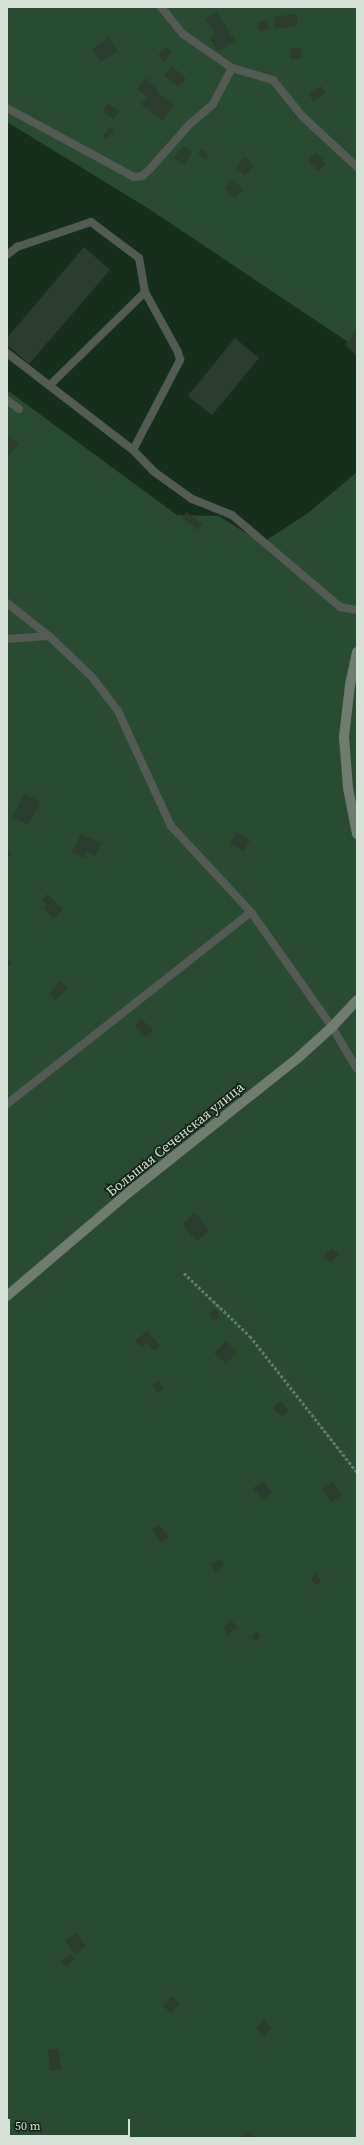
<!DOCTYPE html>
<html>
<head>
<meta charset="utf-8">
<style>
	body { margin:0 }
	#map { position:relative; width:364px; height:2145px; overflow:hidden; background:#122517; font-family:"Source Serif 4",serif }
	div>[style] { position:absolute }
	.built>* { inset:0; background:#162f1d }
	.green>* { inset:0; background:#294b32 }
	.building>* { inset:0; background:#2a3d2e }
	.path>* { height:2.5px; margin-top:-1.25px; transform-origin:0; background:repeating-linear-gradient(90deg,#67776b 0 3px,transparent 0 5px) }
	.lane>* { height:8px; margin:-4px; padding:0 4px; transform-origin:4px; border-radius:4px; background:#525c54 }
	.secondary>* { height:10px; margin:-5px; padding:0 5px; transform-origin:5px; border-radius:5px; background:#6f7d71 }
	span { translate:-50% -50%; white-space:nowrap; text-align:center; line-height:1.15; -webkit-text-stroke:3.5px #122517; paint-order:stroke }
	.street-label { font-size:14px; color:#d5e1d7 }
	.frame { position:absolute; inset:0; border:8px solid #d5e1d7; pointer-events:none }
	.scale { position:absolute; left:8px; top:2119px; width:122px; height:18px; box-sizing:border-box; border:2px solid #d5e1d7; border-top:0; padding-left:5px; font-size:12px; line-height:14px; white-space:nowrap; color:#d5e1d7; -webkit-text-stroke:3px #122517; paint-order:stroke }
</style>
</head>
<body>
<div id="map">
	<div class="built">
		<i style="clip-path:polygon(7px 122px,149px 209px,357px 348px,357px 472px,308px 513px,262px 543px,219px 516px,177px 515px,7px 390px)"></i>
	</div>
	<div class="green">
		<i style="clip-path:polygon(7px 7px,357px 7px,357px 348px,149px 209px,7px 122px)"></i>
		<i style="clip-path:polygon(7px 390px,177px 515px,219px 516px,262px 543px,308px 513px,357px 472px,357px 2138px,7px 2138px)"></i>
	</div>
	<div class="building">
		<i style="clip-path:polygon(217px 12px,235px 41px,218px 52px,210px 39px,216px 35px,206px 19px)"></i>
		<i style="clip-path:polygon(296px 14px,298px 25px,275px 29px,274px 17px)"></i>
		<i style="clip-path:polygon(267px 20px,269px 29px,259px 31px,257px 22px)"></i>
		<i style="clip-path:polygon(109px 38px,118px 51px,101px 62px,92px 49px)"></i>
		<i style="clip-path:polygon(167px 47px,172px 53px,164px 61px,158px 55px)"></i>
		<i style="clip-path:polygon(301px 47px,302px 58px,291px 59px,290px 49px)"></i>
		<i style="clip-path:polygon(172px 66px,186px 79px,178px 87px,164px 75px)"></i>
		<i style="clip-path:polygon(146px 78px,158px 88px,156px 91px,174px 106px,162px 121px,141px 104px,148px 97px,137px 89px)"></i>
		<i style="clip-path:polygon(321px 86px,326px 93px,314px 101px,309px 95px)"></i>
		<i style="clip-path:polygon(108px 104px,119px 111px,114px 119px,103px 111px)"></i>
		<i style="clip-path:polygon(110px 127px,114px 130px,107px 139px,103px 136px)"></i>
		<i style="clip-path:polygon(183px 146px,192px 152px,184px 165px,174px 158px)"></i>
		<i style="clip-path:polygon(202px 149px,209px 155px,205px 160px,198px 153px)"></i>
		<i style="clip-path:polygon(316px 152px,326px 164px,318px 171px,308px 160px)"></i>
		<i style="clip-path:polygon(245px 157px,254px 166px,245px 176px,236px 167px)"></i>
		<i style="clip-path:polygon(233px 180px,243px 189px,235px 198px,225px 188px)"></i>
		<i style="clip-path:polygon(84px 247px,110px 270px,29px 364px,7px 345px,7px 338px)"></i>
		<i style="clip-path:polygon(356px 332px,357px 333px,356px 355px,345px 345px)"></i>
		<i style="clip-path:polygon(235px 338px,259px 358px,212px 415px,188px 396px)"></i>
		<i style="clip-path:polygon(7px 434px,18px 444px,7px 457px)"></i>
		<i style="clip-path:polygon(186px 512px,202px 524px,198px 530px,182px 518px)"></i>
		<i style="clip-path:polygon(25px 794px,40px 802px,28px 825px,12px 817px)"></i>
		<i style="clip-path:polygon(236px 832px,250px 840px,244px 851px,230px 844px)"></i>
		<i style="clip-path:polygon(81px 834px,101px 843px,95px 856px,87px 852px,84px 858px,72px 852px)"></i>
		<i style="clip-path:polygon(7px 848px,12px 853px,7px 859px)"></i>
		<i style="clip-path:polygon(47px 894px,63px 909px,54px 919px,43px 909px,47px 905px,42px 900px)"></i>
		<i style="clip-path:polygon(7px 958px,12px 963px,7px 968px)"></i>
		<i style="clip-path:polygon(60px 981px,68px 988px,56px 1000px,49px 994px)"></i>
		<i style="clip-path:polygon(141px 1019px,153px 1030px,146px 1037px,135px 1026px)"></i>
		<i style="clip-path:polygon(195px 1213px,209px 1230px,197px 1241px,182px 1224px)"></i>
		<i style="clip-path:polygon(332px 1248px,339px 1255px,331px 1263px,324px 1257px)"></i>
		<i style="clip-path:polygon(215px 1309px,220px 1316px,214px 1321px,209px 1314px)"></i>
		<i style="clip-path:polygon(147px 1331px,160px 1346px,154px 1351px,147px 1343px,141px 1347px,135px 1341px)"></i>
		<i style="clip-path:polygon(226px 1341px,237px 1352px,226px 1364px,214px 1353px)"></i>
		<i style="clip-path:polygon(159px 1381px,164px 1388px,158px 1393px,152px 1386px)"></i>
		<i style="clip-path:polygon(280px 1401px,289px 1411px,282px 1417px,273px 1408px)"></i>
		<i style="clip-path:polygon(264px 1481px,272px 1493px,262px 1500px,253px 1488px)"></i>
		<i style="clip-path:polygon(333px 1482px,342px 1495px,331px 1502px,322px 1489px)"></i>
		<i style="clip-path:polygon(159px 1525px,169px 1537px,161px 1543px,152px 1530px)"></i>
		<i style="clip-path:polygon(220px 1559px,224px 1565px,216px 1572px,211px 1565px)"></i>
		<i style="clip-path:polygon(316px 1574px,321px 1581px,316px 1585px,311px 1578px)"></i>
		<i style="clip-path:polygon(231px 1620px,237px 1627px,228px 1634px,223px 1627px)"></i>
		<i style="clip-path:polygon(257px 1631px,261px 1635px,256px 1641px,251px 1637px)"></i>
		<i style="clip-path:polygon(76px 1933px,86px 1946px,75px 1954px,65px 1941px)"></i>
		<i style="clip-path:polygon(70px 1954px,75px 1959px,66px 1967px,61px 1961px)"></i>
		<i style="clip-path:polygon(171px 1996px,180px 2003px,171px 2013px,163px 2006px)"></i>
		<i style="clip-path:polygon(264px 2020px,272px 2028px,264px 2036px,256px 2029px)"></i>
		<i style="clip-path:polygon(48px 2049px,59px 2049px,61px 2070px,50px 2071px)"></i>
		<i style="clip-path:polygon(247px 2131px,255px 2138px,242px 2138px)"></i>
	</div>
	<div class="path">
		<i style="left:184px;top:1273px;width:91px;rotate:43.7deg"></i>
		<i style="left:250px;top:1336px;width:173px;rotate:51.8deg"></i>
	</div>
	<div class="lane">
		<i style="left:161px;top:7px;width:35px;rotate:51deg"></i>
		<i style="left:183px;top:34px;width:60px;rotate:34.8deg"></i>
		<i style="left:232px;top:68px;width:43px;rotate:16.3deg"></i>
		<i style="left:273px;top:80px;width:46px;rotate:51.1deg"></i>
		<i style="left:302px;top:116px;width:75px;rotate:42.8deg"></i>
		<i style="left:7px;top:108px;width:145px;rotate:28.5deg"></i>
		<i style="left:134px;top:177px;width:8px;rotate:-7deg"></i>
		<i style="left:142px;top:176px;width:9px;rotate:-41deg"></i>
		<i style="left:149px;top:170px;width:60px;rotate:-48.4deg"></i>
		<i style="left:189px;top:125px;width:32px;rotate:-41deg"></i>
		<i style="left:213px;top:104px;width:41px;rotate:-62.2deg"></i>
		<i style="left:7px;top:255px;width:13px;rotate:-39deg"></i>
		<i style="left:17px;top:247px;width:78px;rotate:-18.7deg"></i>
		<i style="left:91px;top:222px;width:60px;rotate:36.9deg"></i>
		<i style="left:139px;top:258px;width:35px;rotate:80deg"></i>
		<i style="left:145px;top:292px;width:134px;rotate:135.6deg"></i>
		<i style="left:7px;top:353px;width:159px;rotate:37.6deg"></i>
		<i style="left:133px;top:450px;width:29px;rotate:46deg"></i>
		<i style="left:153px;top:471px;width:48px;rotate:35.7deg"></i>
		<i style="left:192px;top:499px;width:43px;rotate:21.8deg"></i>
		<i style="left:232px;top:515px;width:142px;rotate:40.4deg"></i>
		<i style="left:340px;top:607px;width:17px;rotate:10deg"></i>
		<i style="left:7px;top:400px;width:15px;rotate:37deg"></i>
		<i style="left:133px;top:450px;width:102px;rotate:-62.4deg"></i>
		<i style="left:180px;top:360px;width:8px;rotate:-104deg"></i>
		<i style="left:178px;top:352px;width:68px;rotate:-118.8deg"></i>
		<i style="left:7px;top:603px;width:53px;rotate:38.2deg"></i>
		<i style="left:49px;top:636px;width:59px;rotate:43.6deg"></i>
		<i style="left:92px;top:677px;width:43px;rotate:52.6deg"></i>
		<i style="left:118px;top:711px;width:127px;rotate:65.3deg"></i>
		<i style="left:171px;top:826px;width:117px;rotate:47.1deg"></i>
		<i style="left:251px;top:912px;width:141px;rotate:54.8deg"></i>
		<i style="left:332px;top:1027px;width:49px;rotate:59.2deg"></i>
		<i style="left:7px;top:639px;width:42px;rotate:-4.1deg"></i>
		<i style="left:7px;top:1104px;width:310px;rotate:-38.2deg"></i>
	</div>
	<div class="secondary">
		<i style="left:357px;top:652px;width:34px;rotate:102deg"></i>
		<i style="left:350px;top:685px;width:52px;rotate:96.6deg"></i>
		<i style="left:344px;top:737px;width:51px;rotate:85.5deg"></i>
		<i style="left:348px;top:788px;width:47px;rotate:78.9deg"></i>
		<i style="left:7px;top:1296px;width:159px;rotate:-40.4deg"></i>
		<i style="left:128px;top:1193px;width:218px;rotate:-38.5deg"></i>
		<i style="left:299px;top:1057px;width:45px;rotate:-42.3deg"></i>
		<i style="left:332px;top:1027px;width:37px;rotate:-47deg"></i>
	</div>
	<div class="street-label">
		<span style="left:175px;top:1139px;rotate:-39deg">Большая Сеченская улица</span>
	</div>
	<div class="frame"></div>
	<div class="scale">50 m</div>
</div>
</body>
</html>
